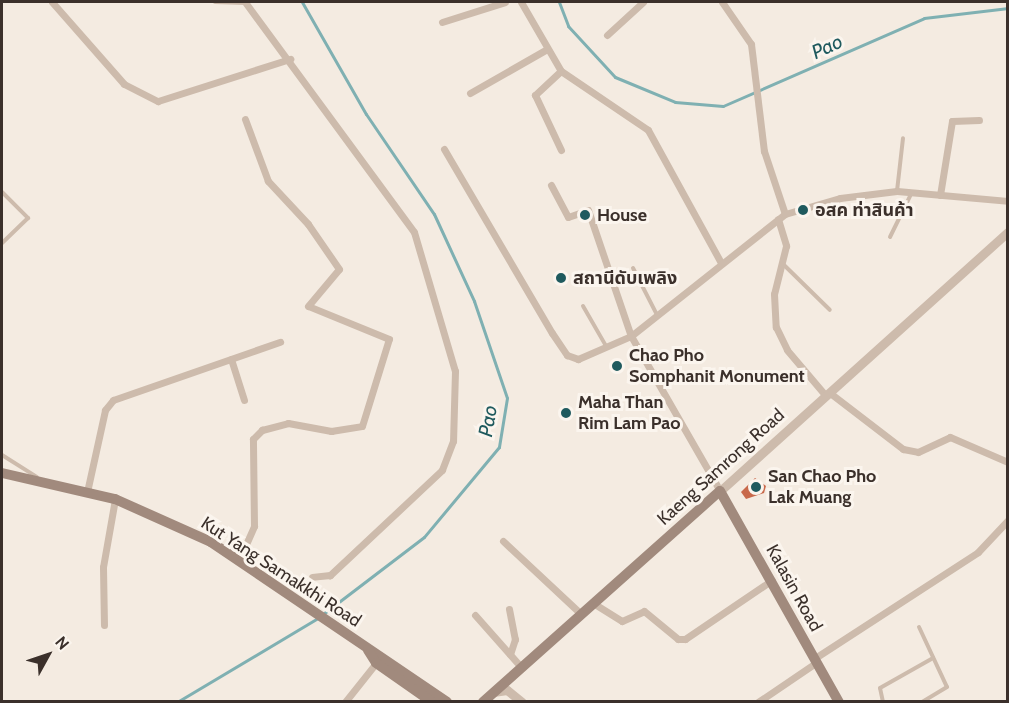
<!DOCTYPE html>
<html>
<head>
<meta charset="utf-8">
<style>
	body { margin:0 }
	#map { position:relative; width:1009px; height:703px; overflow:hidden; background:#f4ebe1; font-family:Cabin,"Noto Sans Thai",sans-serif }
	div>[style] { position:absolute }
	.stream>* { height:3px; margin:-1.5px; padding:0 1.5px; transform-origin:1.5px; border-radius:1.5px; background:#7fb0b2 }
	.building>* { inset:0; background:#c8694b }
	.service>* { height:4px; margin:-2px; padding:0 2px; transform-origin:2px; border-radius:2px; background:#cdbbac }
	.minor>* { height:7px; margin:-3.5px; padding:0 3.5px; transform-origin:3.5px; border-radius:3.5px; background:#cdbbac }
	.tertiary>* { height:9px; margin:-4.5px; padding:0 4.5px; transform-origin:4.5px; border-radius:4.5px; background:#cdbbac }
	.secondary>* { height:10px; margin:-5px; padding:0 5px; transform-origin:5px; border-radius:5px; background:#a18a7d }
	.dots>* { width:16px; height:16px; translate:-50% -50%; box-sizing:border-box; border:3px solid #fbf5ee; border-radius:50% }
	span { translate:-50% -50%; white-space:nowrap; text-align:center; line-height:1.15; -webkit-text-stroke:6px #fbf5ee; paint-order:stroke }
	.poi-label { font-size:18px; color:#3b302b; font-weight:700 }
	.left { translate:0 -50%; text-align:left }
	.street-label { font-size:18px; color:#3b302b }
	.water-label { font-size:20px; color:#1f5a5e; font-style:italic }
	.frame { position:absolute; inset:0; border:3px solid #3b302b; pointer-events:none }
	.north { position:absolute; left:18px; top:625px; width:60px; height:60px; -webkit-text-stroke:4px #fbf5ee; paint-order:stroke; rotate:50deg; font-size:16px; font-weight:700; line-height:24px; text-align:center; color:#3b302b }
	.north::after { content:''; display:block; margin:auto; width:21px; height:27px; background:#3b302b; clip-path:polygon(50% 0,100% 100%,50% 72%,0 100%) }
</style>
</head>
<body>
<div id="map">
	<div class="stream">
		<i style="left:302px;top:2px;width:129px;rotate:60.3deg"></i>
		<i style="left:366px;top:114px;width:121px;rotate:55.8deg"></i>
		<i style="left:434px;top:214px;width:96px;rotate:65.3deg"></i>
		<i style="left:474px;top:301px;width:102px;rotate:71.2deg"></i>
		<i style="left:507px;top:398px;width:50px;rotate:99.3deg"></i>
		<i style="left:499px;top:447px;width:117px;rotate:129.8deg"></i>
		<i style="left:424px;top:537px;width:127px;rotate:142.7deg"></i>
		<i style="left:559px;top:2px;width:26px;rotate:69deg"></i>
		<i style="left:568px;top:26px;width:69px;rotate:47.3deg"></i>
		<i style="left:615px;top:77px;width:65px;rotate:22.6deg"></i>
		<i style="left:675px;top:102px;width:48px;rotate:4.8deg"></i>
		<i style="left:723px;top:106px;width:219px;rotate:-23.6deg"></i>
		<i style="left:924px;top:18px;width:85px;rotate:-6.8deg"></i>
		<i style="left:177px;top:702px;width:164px;rotate:-30.8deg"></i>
	</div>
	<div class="building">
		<i style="clip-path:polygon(755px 478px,766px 486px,764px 493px,746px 499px,741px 492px)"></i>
	</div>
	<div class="service">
		<i style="left:215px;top:2px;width:30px;rotate:2deg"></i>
		<i style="left:897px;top:191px;width:53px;rotate:-83.5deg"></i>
		<i style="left:2px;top:192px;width:37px;rotate:45deg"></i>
		<i style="left:28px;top:218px;width:36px;rotate:136deg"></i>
		<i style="left:890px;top:237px;width:50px;rotate:-63.9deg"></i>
		<i style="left:784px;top:265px;width:64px;rotate:44.4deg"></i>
		<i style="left:633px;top:268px;width:53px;rotate:62.9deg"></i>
		<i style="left:583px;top:306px;width:46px;rotate:60.1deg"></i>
		<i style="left:2px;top:455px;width:41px;rotate:32.2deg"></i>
		<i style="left:919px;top:627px;width:66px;rotate:65deg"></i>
		<i style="left:947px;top:687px;width:29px;rotate:149deg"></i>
		<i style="left:883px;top:702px;width:14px;rotate:-102deg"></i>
		<i style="left:880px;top:688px;width:61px;rotate:-29.5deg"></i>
	</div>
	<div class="minor">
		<i style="left:52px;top:2px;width:109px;rotate:48.7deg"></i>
		<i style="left:124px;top:84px;width:38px;rotate:27deg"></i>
		<i style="left:158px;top:101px;width:139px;rotate:-17.7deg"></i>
		<i style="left:245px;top:2px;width:285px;rotate:53.7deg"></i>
		<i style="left:414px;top:232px;width:145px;rotate:73.6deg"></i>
		<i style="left:455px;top:371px;width:70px;rotate:91.6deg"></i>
		<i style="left:453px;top:441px;width:31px;rotate:111deg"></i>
		<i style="left:442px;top:470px;width:154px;rotate:136.8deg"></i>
		<i style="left:330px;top:575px;width:18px;rotate:174deg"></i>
		<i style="left:521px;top:2px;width:80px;rotate:59.9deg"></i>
		<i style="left:561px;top:71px;width:105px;rotate:34.1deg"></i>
		<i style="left:648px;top:130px;width:152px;rotate:61.2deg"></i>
		<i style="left:722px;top:2px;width:51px;rotate:55.4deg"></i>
		<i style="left:751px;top:44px;width:108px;rotate:83.1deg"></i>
		<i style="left:764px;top:151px;width:66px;rotate:71.6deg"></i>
		<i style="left:442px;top:22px;width:66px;rotate:-17.6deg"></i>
		<i style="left:607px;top:35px;width:49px;rotate:-42.5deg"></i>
		<i style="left:470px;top:93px;width:89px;rotate:-29.7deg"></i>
		<i style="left:444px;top:149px;width:213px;rotate:59.6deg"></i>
		<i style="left:552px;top:333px;width:27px;rotate:56deg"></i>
		<i style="left:567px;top:355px;width:12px;rotate:20deg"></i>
		<i style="left:578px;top:359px;width:58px;rotate:-23.5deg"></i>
		<i style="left:631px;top:336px;width:196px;rotate:-38.4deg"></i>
		<i style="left:785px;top:214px;width:57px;rotate:-16.2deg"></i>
		<i style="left:840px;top:198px;width:57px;rotate:-7deg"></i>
		<i style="left:897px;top:191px;width:111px;rotate:5.1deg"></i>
		<i style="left:561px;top:150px;width:61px;rotate:-115.3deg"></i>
		<i style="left:535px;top:95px;width:35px;rotate:-43deg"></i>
		<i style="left:551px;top:185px;width:36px;rotate:62deg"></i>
		<i style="left:568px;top:217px;width:21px;rotate:-19deg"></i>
		<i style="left:588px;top:210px;width:133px;rotate:71.2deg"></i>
		<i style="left:631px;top:336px;width:179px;rotate:60.1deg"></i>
		<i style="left:940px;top:195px;width:75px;rotate:-80.8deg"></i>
		<i style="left:952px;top:121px;width:27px;rotate:-2deg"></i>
		<i style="left:778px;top:219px;width:28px;rotate:73deg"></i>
		<i style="left:786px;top:246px;width:49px;rotate:104deg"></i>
		<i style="left:774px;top:294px;width:33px;rotate:87deg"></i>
		<i style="left:776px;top:327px;width:25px;rotate:64deg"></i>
		<i style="left:787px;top:350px;width:60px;rotate:49.7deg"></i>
		<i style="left:231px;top:359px;width:43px;rotate:72.4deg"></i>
		<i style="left:830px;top:393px;width:92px;rotate:37.5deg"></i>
		<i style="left:903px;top:449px;width:15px;rotate:11deg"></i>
		<i style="left:918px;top:452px;width:35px;rotate:-25deg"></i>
		<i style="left:950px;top:437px;width:63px;rotate:23.3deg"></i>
		<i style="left:87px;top:492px;width:84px;rotate:-77.6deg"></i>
		<i style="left:105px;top:410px;width:13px;rotate:-51deg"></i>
		<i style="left:113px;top:400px;width:177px;rotate:-19.2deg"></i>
		<i style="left:503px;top:541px;width:107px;rotate:43.1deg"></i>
		<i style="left:239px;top:560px;width:37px;rotate:-66deg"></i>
		<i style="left:254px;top:526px;width:87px;rotate:-90.7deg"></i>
		<i style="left:253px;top:439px;width:13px;rotate:-45deg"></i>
		<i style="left:262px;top:430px;width:27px;rotate:-15deg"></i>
		<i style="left:288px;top:423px;width:44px;rotate:10.5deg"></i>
		<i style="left:331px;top:431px;width:31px;rotate:-9deg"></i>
		<i style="left:362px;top:426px;width:91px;rotate:-72.8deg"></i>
		<i style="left:389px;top:339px;width:87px;rotate:-157.8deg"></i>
		<i style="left:308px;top:306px;width:48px;rotate:-50deg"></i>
		<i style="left:339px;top:269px;width:55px;rotate:-124.6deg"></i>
		<i style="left:308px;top:224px;width:59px;rotate:-132.9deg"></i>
		<i style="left:268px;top:181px;width:66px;rotate:-110.4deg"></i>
		<i style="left:593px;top:603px;width:34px;rotate:32deg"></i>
		<i style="left:622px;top:621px;width:24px;rotate:-24deg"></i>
		<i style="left:644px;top:611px;width:44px;rotate:39.5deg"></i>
		<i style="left:678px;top:639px;width:7px"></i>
		<i style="left:685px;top:639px;width:105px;rotate:-34.1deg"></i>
		<i style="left:509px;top:609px;width:31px;rotate:79deg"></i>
		<i style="left:515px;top:639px;width:16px;rotate:108deg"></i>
		<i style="left:475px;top:615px;width:69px;rotate:48.5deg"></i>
		<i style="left:104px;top:625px;width:58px;rotate:-91deg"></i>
		<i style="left:103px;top:567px;width:69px;rotate:-80deg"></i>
		<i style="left:815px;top:658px;width:194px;rotate:-33deg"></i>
		<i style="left:978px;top:552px;width:44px;rotate:-46.8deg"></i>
		<i style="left:345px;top:702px;width:50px;rotate:-51.5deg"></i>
		<i style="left:758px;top:702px;width:71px;rotate:-34.1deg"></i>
	</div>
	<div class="tertiary">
		<i style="left:720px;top:491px;width:387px;rotate:-42deg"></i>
		<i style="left:493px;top:692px;width:14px;rotate:-8deg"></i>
		<i style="left:507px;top:690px;width:19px;rotate:39deg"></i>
	</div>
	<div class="secondary">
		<i style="left:2px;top:473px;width:116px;rotate:13deg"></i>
		<i style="left:115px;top:499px;width:105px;rotate:24.1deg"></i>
		<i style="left:211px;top:542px;width:285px;rotate:34.1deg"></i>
		<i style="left:368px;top:650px;width:15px;rotate:58deg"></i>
		<i style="left:376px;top:663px;width:68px;rotate:34.9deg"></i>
		<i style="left:483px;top:702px;width:317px;rotate:-41.7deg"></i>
		<i style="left:720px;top:491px;width:242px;rotate:60.6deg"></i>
	</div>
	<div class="dots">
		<i style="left:803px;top:210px;background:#1f5a5e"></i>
		<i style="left:585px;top:215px;background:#1f5a5e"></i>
		<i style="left:561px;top:278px;background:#1f5a5e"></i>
		<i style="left:617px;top:366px;background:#1f5a5e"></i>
		<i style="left:566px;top:413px;background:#1f5a5e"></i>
		<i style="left:756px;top:487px;background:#1f5a5e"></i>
	</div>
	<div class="poi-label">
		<span class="left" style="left:815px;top:210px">อสค ท่าสินค้า</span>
		<span class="left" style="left:597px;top:215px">House</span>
		<span class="left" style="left:573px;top:278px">สถานีดับเพลิง</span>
		<span class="left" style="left:629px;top:366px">Chao Pho<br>Somphanit Monument</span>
		<span class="left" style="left:578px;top:413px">Maha Than<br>Rim Lam Pao</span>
		<span class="left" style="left:768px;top:487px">San Chao Pho<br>Lak Muang</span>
	</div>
	<div class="street-label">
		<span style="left:721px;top:467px;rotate:-42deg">Kaeng Samrong Road</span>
		<span style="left:281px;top:572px;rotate:33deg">Kut Yang Samakkhi Road</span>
		<span style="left:794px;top:588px;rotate:61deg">Kalasin Road</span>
	</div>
	<div class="water-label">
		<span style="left:827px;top:47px;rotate:-25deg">Pao</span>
		<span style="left:488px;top:421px;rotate:-80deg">Pao</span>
	</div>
	<div class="frame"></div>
	<div class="north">N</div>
</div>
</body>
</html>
